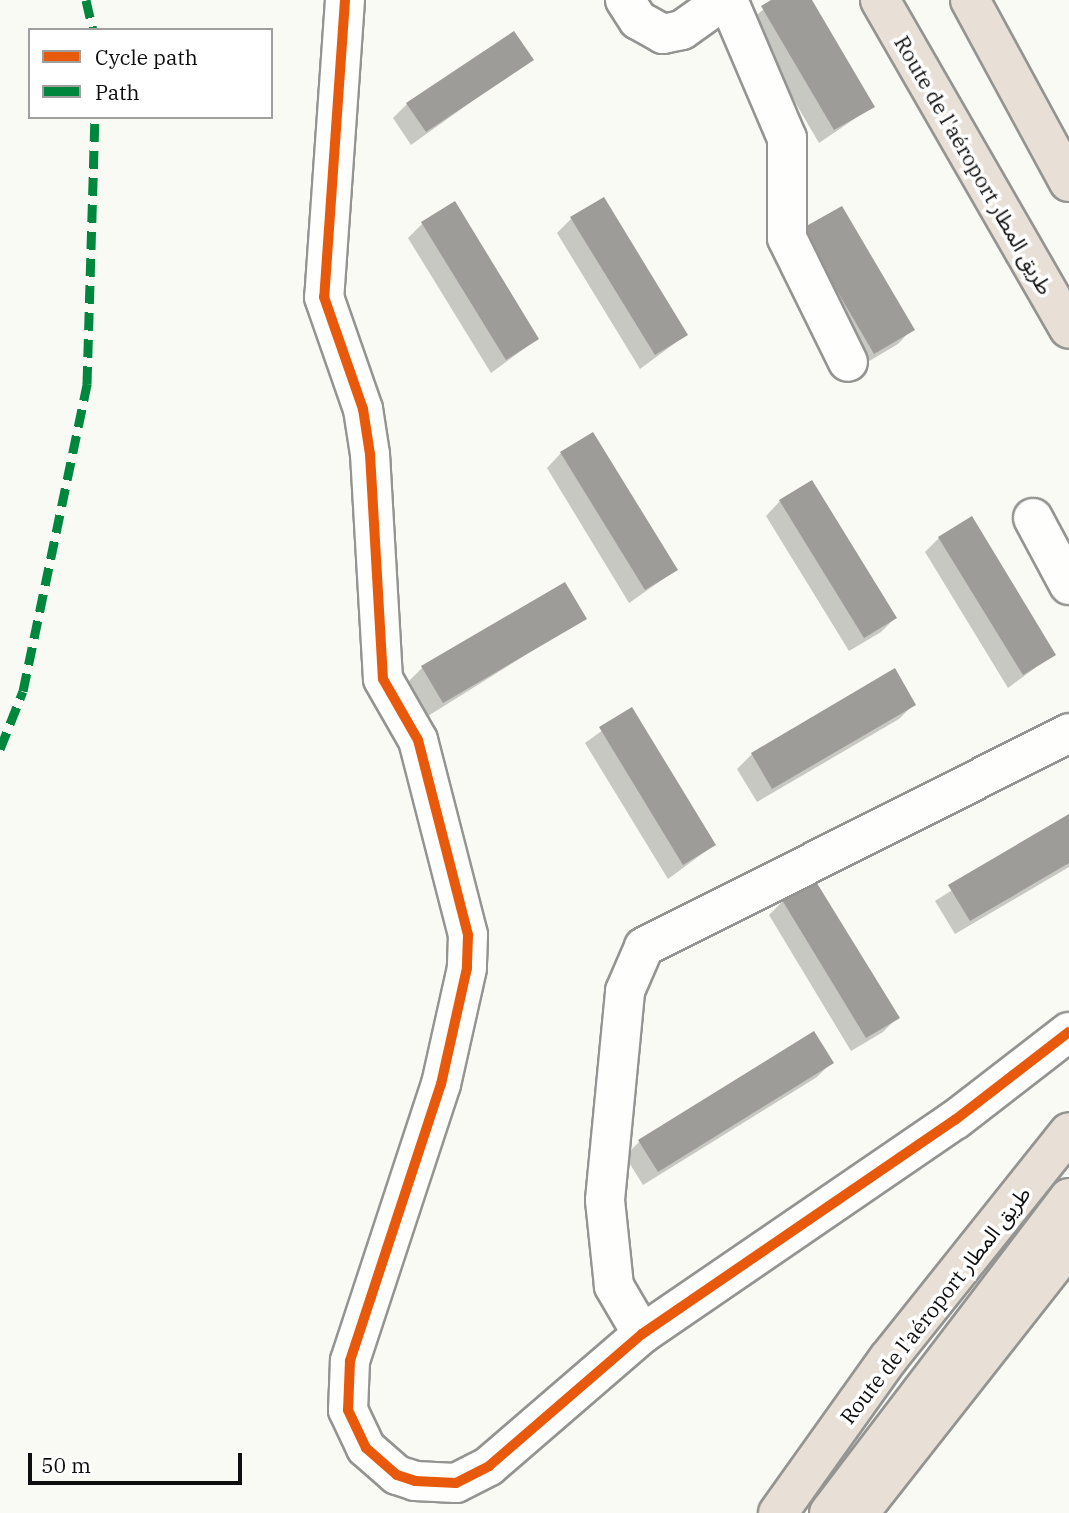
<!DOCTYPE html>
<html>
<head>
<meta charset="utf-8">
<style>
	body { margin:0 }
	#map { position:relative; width:1069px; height:1513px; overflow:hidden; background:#fafaf4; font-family:"IBM Plex Serif","Noto Sans Arabic",serif }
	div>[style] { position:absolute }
	.shadow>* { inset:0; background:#0003 }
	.building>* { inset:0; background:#9e9c99 }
	.roads { filter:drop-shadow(2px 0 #949492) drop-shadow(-2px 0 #949492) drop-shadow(0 2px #949492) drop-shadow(0 -2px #949492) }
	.minor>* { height:38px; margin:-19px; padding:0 19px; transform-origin:19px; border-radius:19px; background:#fefefd }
	.highway>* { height:38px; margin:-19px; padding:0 19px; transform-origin:19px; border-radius:19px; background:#e8e0d6 }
	.quiet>* { height:9px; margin-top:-4.5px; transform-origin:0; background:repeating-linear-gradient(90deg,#00873e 0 18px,transparent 0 27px) }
	.cycleway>* { height:10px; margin:-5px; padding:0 5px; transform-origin:5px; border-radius:5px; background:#e8590c }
	span { translate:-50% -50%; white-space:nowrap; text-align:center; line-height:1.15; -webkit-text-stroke:7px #fff; paint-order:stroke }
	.street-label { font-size:21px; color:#0e0e0e }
	.legend { position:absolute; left:28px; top:28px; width:245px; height:91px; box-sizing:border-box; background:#fff; border:2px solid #9f9f9f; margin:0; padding:9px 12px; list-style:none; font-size:21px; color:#0e0e0e }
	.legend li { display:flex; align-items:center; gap:14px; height:35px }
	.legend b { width:35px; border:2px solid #9f9f9f }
	.scale { position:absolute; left:28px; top:1453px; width:214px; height:32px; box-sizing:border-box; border:4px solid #0e0e0e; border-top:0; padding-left:9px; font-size:21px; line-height:24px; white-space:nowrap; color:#0e0e0e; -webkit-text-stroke:5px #fff; paint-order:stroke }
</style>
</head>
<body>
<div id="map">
	<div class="shadow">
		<i style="clip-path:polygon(775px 0,810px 0,872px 107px,819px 143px,748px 22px)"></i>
		<i style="clip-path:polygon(531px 59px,411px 145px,393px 118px,407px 104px)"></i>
		<i style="clip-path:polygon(571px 219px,686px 335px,640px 369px,557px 233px)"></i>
		<i style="clip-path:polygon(423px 223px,537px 339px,491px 373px,408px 238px)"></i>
		<i style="clip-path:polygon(802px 231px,912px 329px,898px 344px,859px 367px)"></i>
		<i style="clip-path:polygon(561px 453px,676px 570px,629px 603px,547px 468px)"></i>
		<i style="clip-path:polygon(780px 501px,895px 618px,881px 632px,849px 651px,766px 516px)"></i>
		<i style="clip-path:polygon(939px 538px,1054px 654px,1008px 688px,925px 552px)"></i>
		<i style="clip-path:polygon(585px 618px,428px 716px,408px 682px,422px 668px)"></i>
		<i style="clip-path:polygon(894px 670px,914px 704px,899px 719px,757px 802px,737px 769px,752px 754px)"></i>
		<i style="clip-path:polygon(631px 710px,714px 845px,668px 879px,585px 743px)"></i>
		<i style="clip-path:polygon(1069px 816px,1069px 867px,955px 934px,935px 901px)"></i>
		<i style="clip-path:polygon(783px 901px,898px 1017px,883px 1032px,851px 1051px,769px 915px)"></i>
		<i style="clip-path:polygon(813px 1034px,831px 1063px,817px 1077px,643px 1185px,625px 1156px,639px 1142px)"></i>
	</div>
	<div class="building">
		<i style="clip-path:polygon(771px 0,812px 0,875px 107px,834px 130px,761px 6px)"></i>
		<i style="clip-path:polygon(514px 31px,534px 60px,426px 132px,406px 103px)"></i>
		<i style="clip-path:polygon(604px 197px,688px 335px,655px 355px,570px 217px)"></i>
		<i style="clip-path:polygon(455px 201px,539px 339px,506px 360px,421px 222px)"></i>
		<i style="clip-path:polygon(842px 206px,915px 330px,874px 354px,801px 229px)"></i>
		<i style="clip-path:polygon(593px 432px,678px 570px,645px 590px,560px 452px)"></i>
		<i style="clip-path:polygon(812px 480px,897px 618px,864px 638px,779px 500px)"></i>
		<i style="clip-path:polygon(972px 516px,1056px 655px,1023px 675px,938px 537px)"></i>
		<i style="clip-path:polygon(565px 582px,587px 619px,443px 703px,421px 666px)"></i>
		<i style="clip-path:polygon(895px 668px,916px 705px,772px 789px,751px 753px)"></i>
		<i style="clip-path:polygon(632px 707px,716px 845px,683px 865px,599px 727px)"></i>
		<i style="clip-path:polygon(1069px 814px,1069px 863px,970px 921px,948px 885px)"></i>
		<i style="clip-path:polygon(815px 880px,900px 1018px,866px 1038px,782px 900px)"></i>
		<i style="clip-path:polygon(814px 1031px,834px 1063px,658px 1172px,638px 1140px)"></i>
	</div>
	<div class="roads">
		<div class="minor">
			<i style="left:345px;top:0;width:298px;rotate:94deg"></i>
			<i style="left:324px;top:297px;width:119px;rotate:70.8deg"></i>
			<i style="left:363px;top:409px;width:46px;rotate:81.2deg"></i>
			<i style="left:370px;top:454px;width:225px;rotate:86.7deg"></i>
			<i style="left:383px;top:679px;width:70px;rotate:60.2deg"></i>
			<i style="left:418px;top:740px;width:201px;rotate:75.6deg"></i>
			<i style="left:468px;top:935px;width:33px;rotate:92deg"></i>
			<i style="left:467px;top:968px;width:119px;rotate:102.6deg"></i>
			<i style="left:441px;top:1084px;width:292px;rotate:108.2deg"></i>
			<i style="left:350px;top:1361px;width:49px;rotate:92.3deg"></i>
			<i style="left:348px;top:1410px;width:42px;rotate:64.7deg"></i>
			<i style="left:366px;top:1448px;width:41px;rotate:41.1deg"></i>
			<i style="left:397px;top:1475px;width:19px;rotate:18deg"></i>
			<i style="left:415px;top:1481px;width:41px;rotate:2.8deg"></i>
			<i style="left:456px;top:1483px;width:37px;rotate:-27deg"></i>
			<i style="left:489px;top:1466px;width:202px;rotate:-40.8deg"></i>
			<i style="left:642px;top:1334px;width:379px;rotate:-34.4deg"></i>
			<i style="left:955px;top:1120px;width:144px;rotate:-37.7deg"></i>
			<i style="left:625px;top:0;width:24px;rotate:57deg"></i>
			<i style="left:638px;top:20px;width:29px;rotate:29deg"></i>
			<i style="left:663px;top:34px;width:19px;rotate:-12deg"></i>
			<i style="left:682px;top:30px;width:52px;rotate:-35.5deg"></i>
			<i style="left:728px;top:0;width:150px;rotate:66.9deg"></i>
			<i style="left:787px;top:138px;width:100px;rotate:90deg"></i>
			<i style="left:787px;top:238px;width:138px;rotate:63.8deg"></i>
			<i style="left:1033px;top:518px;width:76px;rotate:61.8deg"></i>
			<i style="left:642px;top:1334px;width:56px;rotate:-120.3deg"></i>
			<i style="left:614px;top:1286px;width:86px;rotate:-96deg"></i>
			<i style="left:605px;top:1200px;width:210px;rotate:-84.5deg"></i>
			<i style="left:625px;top:991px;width:48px;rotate:-66.6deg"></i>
			<i style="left:644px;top:947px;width:476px;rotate:-26.7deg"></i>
		</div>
		<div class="highway">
			<i style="left:880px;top:0;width:379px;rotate:60.1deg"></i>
			<i style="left:970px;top:0;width:207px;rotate:61.5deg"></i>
			<i style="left:778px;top:1513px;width:189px;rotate:-54.5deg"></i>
			<i style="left:888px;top:1359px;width:290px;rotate:-51.4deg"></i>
			<i style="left:829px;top:1513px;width:396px;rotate:-52.7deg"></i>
			<i style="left:859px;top:1513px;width:340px;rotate:-51.8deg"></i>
		</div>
	</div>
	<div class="quiet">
		<i style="left:86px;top:0;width:31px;rotate:77deg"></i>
		<i style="left:0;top:749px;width:62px;rotate:-68.4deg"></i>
		<i style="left:23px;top:691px;width:314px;rotate:-78.2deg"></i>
		<i style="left:87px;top:384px;width:267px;rotate:-88.3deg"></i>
	</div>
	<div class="cycleway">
		<i style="left:345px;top:0;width:298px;rotate:94deg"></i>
		<i style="left:324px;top:297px;width:119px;rotate:70.8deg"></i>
		<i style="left:363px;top:409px;width:46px;rotate:81.2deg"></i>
		<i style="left:370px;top:454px;width:225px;rotate:86.7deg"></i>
		<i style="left:383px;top:679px;width:70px;rotate:60.2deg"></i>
		<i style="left:418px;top:740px;width:201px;rotate:75.6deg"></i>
		<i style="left:468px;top:935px;width:33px;rotate:92deg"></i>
		<i style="left:467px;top:968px;width:119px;rotate:102.6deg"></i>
		<i style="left:441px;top:1084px;width:292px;rotate:108.2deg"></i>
		<i style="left:350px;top:1361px;width:49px;rotate:92.3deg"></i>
		<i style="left:348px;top:1410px;width:42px;rotate:64.7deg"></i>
		<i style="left:366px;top:1448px;width:41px;rotate:41.1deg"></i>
		<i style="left:397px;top:1475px;width:19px;rotate:18deg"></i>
		<i style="left:415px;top:1481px;width:41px;rotate:2.8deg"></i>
		<i style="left:456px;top:1483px;width:37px;rotate:-27deg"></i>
		<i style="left:489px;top:1466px;width:202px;rotate:-40.8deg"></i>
		<i style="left:642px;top:1334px;width:379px;rotate:-34.4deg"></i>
		<i style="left:955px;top:1120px;width:144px;rotate:-37.7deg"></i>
	</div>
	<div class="street-label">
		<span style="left:974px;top:165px;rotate:60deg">Route de l'aéroport طريق المطار</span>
		<span style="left:935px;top:1305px;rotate:-52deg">Route de l'aéroport طريق المطار</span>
	</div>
	<ul class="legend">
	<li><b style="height:9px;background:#e8590c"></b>Cycle path</li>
	<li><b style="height:9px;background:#00873e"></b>Path</li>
	</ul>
	<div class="scale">50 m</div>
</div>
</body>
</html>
